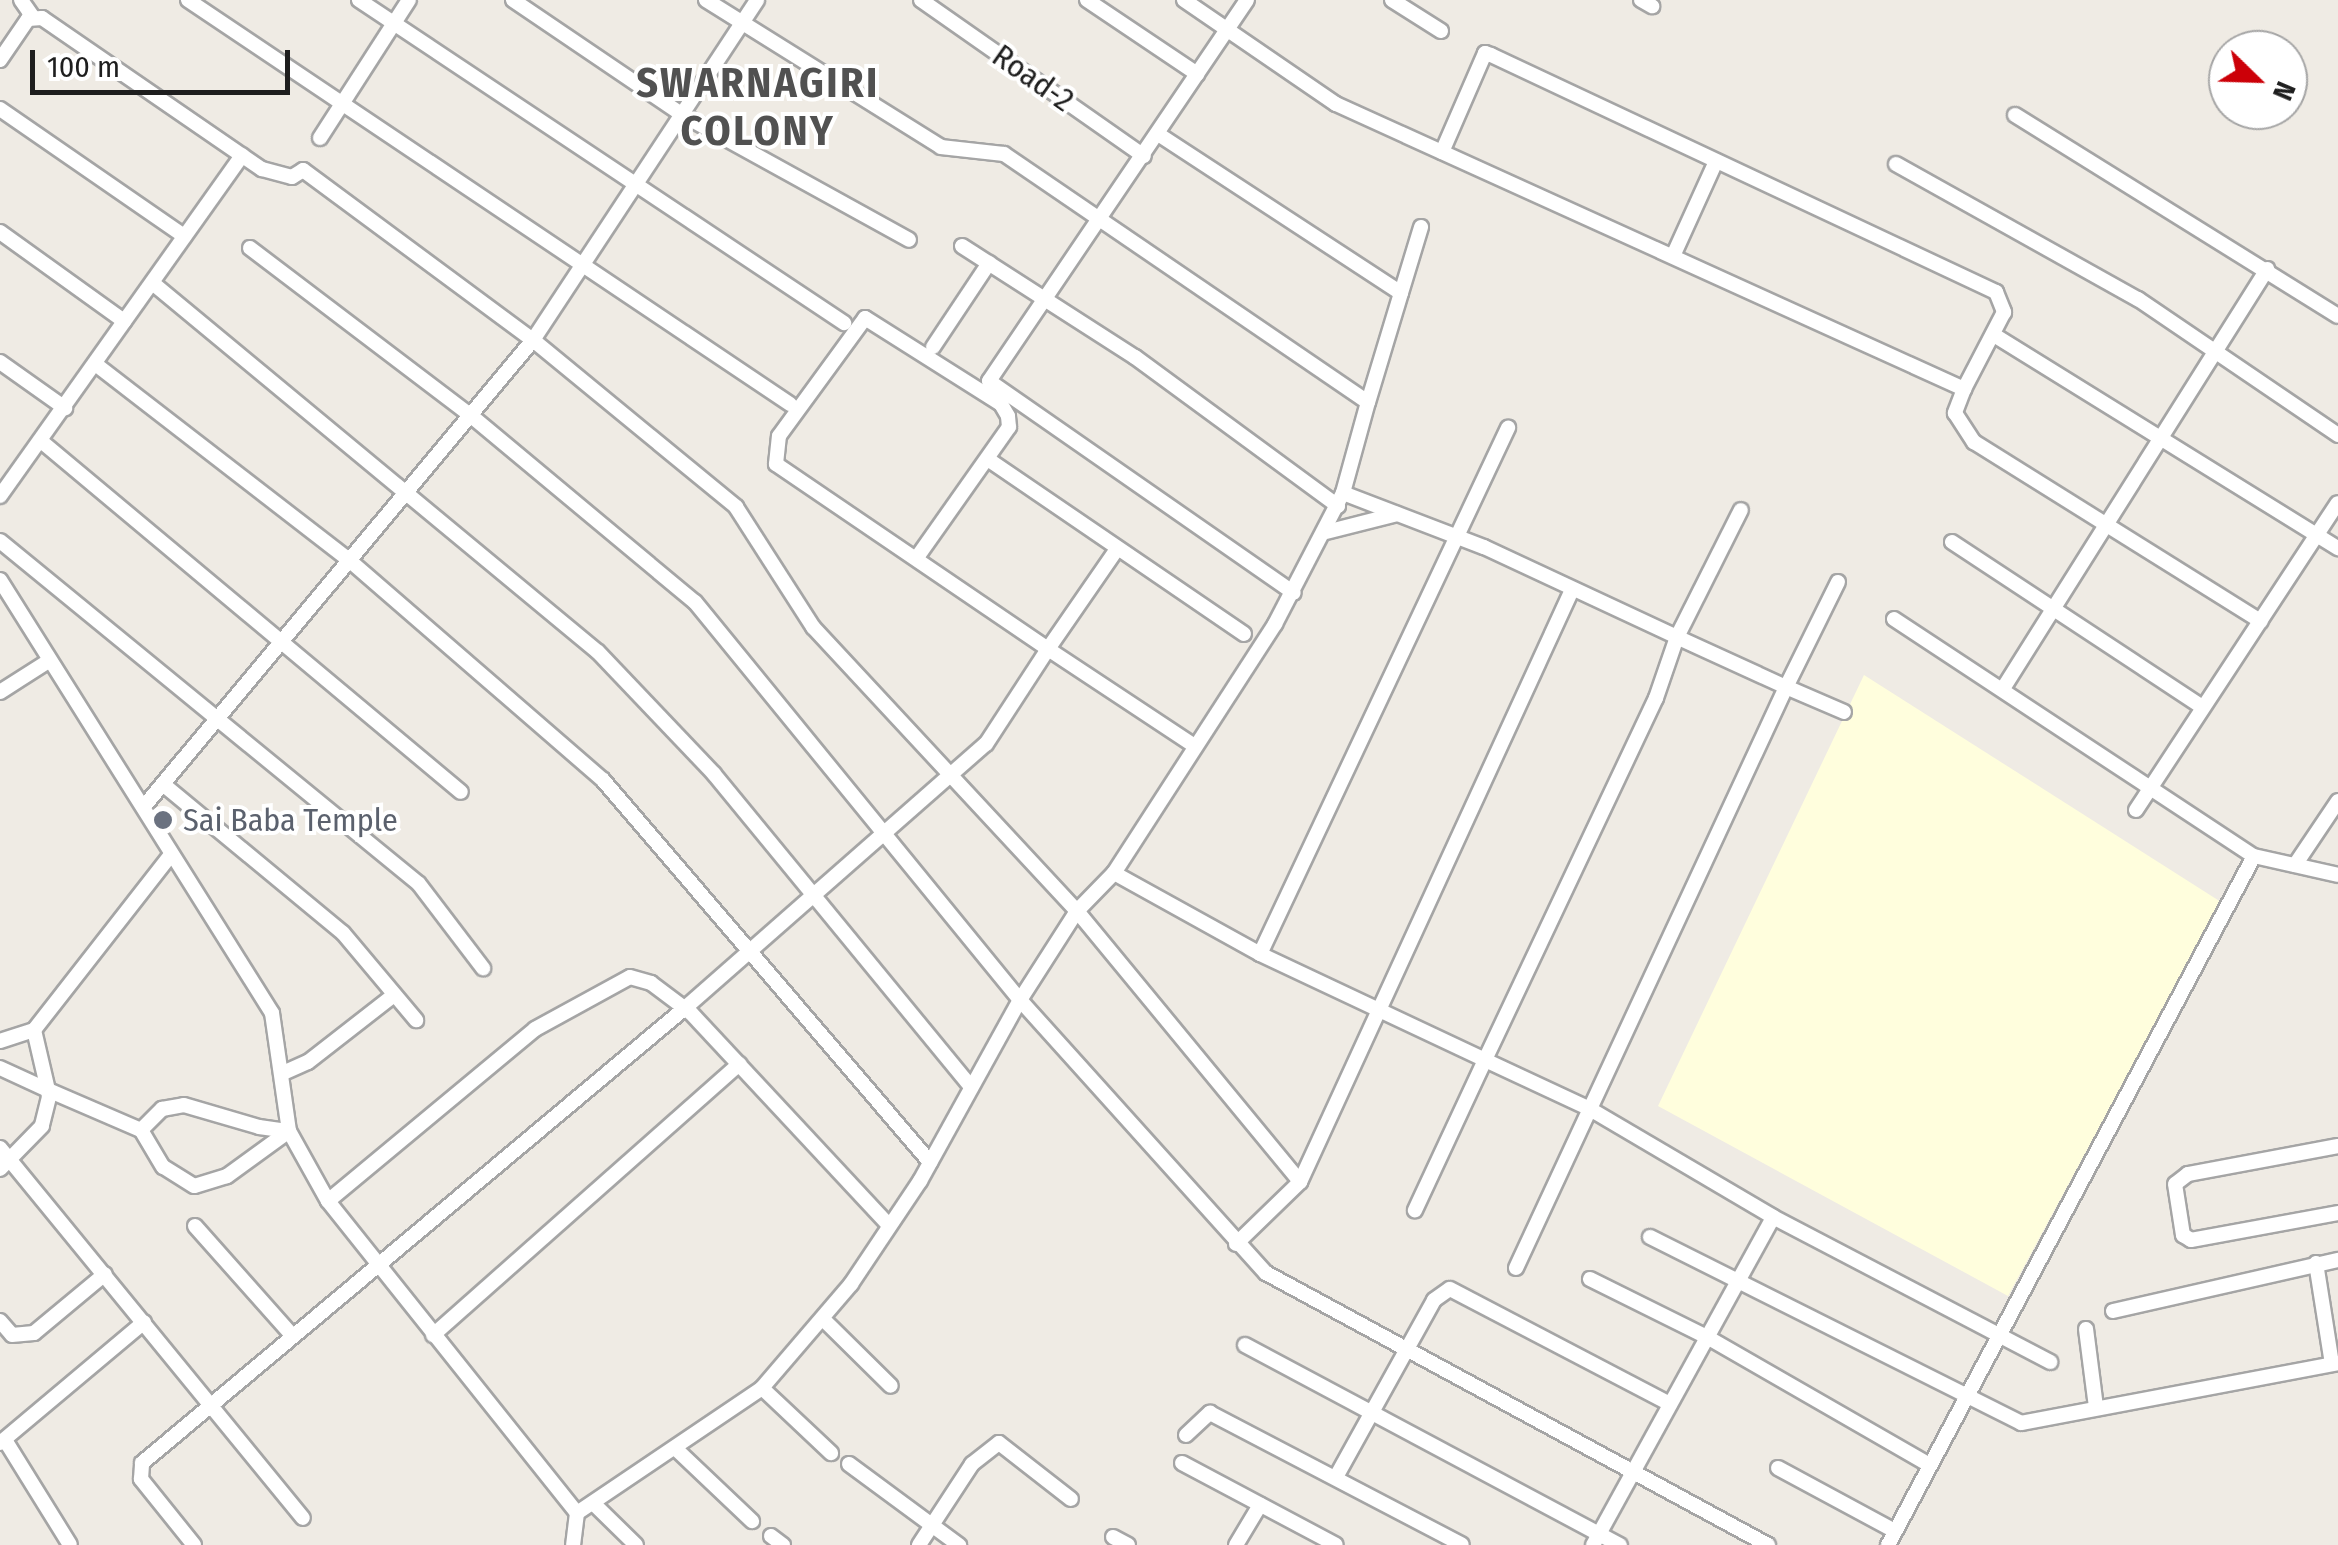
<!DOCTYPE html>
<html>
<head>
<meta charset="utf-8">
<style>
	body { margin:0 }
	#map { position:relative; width:2338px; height:1545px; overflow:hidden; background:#efebe4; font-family:"Fira Sans Condensed",sans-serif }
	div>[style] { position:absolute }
	.education>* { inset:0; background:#fffedd }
	.roads { filter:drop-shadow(2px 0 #a5a5a5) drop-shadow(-2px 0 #a5a5a5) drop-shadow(0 2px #a5a5a5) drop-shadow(0 -2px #a5a5a5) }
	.street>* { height:14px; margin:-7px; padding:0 7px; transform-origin:7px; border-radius:7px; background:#fff }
	.dots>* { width:28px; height:28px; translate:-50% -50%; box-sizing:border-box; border:5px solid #fff; border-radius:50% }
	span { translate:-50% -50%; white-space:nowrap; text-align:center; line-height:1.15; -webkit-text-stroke:8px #fff; paint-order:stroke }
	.street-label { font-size:32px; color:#1e1e1e }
	.worship-label { font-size:32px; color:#5b616d }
	.left { translate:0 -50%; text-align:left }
	.district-label { font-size:42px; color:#515151; font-weight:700; letter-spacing:2.5px }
	.north { position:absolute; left:2208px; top:30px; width:100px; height:100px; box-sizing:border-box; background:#fff; border:2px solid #a5a5a5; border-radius:50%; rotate:113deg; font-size:28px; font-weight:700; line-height:40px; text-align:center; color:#1e1e1e }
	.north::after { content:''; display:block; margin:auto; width:35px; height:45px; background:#cc0008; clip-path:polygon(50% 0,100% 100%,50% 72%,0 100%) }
	.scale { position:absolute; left:30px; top:50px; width:260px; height:45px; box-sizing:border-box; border:5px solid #1e1e1e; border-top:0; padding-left:12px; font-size:30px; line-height:35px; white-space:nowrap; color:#1e1e1e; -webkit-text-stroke:8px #fff; paint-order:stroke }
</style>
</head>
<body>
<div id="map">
	<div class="education">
		<i style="clip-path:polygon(1864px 675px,2221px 902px,2008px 1296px,1658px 1106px)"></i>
	</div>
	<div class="roads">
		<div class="street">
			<i style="left:21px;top:0;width:21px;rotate:55deg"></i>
			<i style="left:188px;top:0;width:725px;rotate:33.87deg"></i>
			<i style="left:359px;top:0;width:583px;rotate:33.66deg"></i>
			<i style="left:513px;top:0;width:205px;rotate:34.1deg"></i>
			<i style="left:683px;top:115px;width:258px;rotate:28.9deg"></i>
			<i style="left:706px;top:0;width:277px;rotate:32deg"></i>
			<i style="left:941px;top:147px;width:63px;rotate:6.3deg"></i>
			<i style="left:1004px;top:154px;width:440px;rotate:34.3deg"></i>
			<i style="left:1368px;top:402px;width:94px;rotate:105.4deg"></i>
			<i style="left:1343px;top:493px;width:151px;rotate:21deg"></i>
			<i style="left:1484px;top:547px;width:213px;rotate:25deg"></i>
			<i style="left:1677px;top:637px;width:65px;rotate:109deg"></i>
			<i style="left:1656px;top:698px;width:400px;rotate:115.3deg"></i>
			<i style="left:1485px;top:1060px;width:116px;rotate:25deg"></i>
			<i style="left:1590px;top:1109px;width:212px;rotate:30.5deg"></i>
			<i style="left:1773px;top:1217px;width:313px;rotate:27.6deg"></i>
			<i style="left:921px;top:0;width:272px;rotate:35deg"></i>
			<i style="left:1087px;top:0;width:133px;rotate:33.9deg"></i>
			<i style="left:1184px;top:0;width:184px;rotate:34.4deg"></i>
			<i style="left:1336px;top:104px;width:690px;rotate:24.41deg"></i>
			<i style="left:1964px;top:389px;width:26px;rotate:111deg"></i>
			<i style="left:1955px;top:413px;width:35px;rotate:57deg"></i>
			<i style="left:1974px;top:442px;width:338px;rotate:32deg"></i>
			<i style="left:1247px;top:0;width:460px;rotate:124.1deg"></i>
			<i style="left:989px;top:381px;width:371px;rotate:34.8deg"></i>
			<i style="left:1392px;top:0;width:58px;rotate:32.3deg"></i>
			<i style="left:1641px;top:0;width:13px;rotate:29deg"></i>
			<i style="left:0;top:60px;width:50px;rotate:-55.7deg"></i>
			<i style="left:28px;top:19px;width:14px;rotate:-4deg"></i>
			<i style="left:42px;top:18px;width:267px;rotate:34.5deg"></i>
			<i style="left:262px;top:169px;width:31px;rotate:15deg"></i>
			<i style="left:292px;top:177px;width:13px;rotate:-32deg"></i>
			<i style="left:303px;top:170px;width:286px;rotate:36.5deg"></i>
			<i style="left:533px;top:340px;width:263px;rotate:39.4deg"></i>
			<i style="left:736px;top:507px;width:143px;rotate:57.3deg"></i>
			<i style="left:813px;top:627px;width:388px;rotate:47.1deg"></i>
			<i style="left:1077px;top:911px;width:351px;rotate:50.5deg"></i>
			<i style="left:0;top:109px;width:224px;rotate:34.6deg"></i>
			<i style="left:2015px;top:115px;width:380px;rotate:31.9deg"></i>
			<i style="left:1158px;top:134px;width:290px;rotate:33.2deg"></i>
			<i style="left:1401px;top:293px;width:114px;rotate:106.8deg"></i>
			<i style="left:320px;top:138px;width:164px;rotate:-57.2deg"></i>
			<i style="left:1442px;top:152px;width:108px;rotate:-66.5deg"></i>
			<i style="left:1485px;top:53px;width:6px;rotate:18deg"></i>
			<i style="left:1491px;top:55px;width:558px;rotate:25.14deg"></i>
			<i style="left:1996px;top:292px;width:22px;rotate:68deg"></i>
			<i style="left:2004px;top:312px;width:87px;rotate:117.5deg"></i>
			<i style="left:1896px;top:164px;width:277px;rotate:29.2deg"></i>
			<i style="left:2138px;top:299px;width:242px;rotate:34.2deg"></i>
			<i style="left:0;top:232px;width:153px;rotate:35.7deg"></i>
			<i style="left:962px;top:246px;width:206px;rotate:32.7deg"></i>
			<i style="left:1135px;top:357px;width:252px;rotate:36.3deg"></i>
			<i style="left:250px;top:248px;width:275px;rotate:37.2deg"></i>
			<i style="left:469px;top:414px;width:294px;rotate:39.8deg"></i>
			<i style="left:695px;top:602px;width:514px;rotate:50.77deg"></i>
			<i style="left:1020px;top:1000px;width:367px;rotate:48deg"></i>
			<i style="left:1266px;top:1273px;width:571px;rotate:28.45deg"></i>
			<i style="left:1673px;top:256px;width:104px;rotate:-65.6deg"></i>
			<i style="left:155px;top:285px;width:575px;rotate:39.64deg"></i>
			<i style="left:598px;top:652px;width:168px;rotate:46.4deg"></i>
			<i style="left:714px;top:774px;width:405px;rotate:50.6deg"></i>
			<i style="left:1401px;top:293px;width:69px;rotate:-73.1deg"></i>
			<i style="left:1994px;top:335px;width:405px;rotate:31.8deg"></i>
			<i style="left:933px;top:347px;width:101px;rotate:-56.3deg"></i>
			<i style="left:0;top:362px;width:80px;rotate:35.3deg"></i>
			<i style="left:98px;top:366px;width:317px;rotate:37.7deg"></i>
			<i style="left:349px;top:560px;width:336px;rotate:40.9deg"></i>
			<i style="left:603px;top:780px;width:503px;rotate:49.44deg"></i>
			<i style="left:41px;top:441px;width:547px;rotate:39.89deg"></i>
			<i style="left:992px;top:462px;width:305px;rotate:34.3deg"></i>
			<i style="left:0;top:496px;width:418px;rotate:-54.6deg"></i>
			<i style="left:1326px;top:532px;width:73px;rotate:-14.2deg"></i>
			<i style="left:0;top:541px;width:541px;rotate:39.3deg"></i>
			<i style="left:419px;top:884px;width:106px;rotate:52.7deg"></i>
			<i style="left:1952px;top:542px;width:300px;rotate:33.4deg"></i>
			<i style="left:1117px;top:549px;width:121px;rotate:124.6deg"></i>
			<i style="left:1048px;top:649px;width:174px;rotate:33.5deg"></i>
			<i style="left:0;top:580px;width:511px;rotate:57.86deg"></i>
			<i style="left:272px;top:1013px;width:119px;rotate:81.8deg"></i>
			<i style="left:289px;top:1131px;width:80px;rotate:60.9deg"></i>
			<i style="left:328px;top:1201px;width:399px;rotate:51.4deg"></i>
			<i style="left:577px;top:1513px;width:32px;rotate:97deg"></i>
			<i style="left:1838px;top:582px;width:117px;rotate:116.3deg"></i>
			<i style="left:1786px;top:687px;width:63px;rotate:23.3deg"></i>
			<i style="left:1894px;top:619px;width:431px;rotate:33.4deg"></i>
			<i style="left:2004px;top:687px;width:494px;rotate:-57.8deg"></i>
			<i style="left:0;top:692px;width:56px;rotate:-32.6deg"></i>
			<i style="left:164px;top:785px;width:232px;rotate:39.6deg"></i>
			<i style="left:343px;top:933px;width:114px;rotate:50deg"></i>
			<i style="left:146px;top:804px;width:604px;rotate:-50.17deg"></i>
			<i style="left:533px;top:340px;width:407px;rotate:-56.6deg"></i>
			<i style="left:2136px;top:810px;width:367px;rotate:-56.7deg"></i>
			<i style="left:2295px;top:865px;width:77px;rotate:-56.1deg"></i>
			<i style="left:1114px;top:873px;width:167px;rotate:29deg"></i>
			<i style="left:1260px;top:954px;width:249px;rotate:25.2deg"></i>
			<i style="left:1485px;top:1060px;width:166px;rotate:115deg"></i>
			<i style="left:1260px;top:954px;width:582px;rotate:-64.76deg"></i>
			<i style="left:34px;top:1030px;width:62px;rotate:76.9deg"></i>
			<i style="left:48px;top:1090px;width:101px;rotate:23.3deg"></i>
			<i style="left:0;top:1041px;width:36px;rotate:-18deg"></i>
			<i style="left:34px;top:1030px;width:219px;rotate:-52deg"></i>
			<i style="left:0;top:1068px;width:53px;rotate:24.6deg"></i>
			<i style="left:48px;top:1090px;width:7px;rotate:82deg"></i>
			<i style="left:49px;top:1097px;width:30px;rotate:104deg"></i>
			<i style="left:42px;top:1126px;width:60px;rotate:134.3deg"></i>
			<i style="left:283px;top:1073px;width:27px;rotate:-24deg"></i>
			<i style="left:308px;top:1062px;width:109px;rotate:-37.9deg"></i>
			<i style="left:184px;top:1105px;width:78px;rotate:16.3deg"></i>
			<i style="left:259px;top:1127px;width:30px;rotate:8deg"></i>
			<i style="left:289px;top:1131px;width:77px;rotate:144deg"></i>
			<i style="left:227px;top:1176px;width:34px;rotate:163deg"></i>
			<i style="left:194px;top:1186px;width:36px;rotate:-148deg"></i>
			<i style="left:163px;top:1167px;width:43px;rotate:-120.7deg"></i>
			<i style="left:141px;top:1130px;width:30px;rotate:-45deg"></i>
			<i style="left:162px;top:1109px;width:22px;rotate:-10deg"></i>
			<i style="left:2338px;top:1146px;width:153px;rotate:169.4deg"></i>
			<i style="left:2188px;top:1174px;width:16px;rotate:142deg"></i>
			<i style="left:2175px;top:1184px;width:52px;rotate:81.1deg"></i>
			<i style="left:2183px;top:1235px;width:9px;rotate:32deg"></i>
			<i style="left:2191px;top:1240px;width:149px;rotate:-10.4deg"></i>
			<i style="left:0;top:1148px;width:478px;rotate:50.7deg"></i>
			<i style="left:328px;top:1201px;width:269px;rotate:-39.7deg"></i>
			<i style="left:535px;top:1029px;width:108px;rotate:-28.7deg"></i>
			<i style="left:630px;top:977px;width:22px;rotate:16deg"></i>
			<i style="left:651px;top:983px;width:50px;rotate:36.9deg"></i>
			<i style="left:691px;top:1013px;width:290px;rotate:47deg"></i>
			<i style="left:195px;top:1226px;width:143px;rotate:48.4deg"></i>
			<i style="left:1650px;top:1237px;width:415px;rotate:26.6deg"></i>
			<i style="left:2021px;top:1423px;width:323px;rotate:-10.7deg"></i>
			<i style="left:1236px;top:1244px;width:89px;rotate:-44.1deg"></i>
			<i style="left:1300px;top:1182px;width:649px;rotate:-65.33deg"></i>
			<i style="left:2316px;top:1263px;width:102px;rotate:81deg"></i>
			<i style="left:1516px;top:1268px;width:641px;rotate:-65.07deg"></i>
			<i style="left:1786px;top:687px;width:120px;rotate:-155.4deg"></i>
			<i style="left:1677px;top:637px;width:142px;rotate:-63.3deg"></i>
			<i style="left:1590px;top:1279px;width:131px;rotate:26.4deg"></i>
			<i style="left:1707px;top:1337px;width:257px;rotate:29.9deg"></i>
			<i style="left:2113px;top:1311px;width:231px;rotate:-12.8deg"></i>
			<i style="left:823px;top:1319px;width:95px;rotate:44.6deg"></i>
			<i style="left:0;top:1321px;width:18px;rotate:49deg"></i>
			<i style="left:12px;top:1335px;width:22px;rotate:-5deg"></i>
			<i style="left:34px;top:1333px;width:92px;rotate:-39.7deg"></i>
			<i style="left:2086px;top:1329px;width:79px;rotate:82.7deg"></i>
			<i style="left:433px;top:1335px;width:409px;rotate:-41.5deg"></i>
			<i style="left:1245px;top:1345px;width:425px;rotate:28.1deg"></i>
			<i style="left:762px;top:1388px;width:95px;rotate:43.3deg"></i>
			<i style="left:1186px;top:1435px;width:33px;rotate:-43deg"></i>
			<i style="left:1210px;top:1413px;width:284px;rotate:27.6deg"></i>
			<i style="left:5px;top:1440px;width:123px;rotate:58.2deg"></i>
			<i style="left:0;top:1443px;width:188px;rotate:-40deg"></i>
			<i style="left:676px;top:1449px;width:105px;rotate:43.5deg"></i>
			<i style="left:1182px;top:1463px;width:174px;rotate:28deg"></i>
			<i style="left:849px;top:1464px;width:137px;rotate:36.4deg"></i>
			<i style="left:1778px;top:1468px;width:133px;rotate:28.3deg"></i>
			<i style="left:1336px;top:1477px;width:202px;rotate:-61deg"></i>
			<i style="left:1434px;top:1300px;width:19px;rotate:-35deg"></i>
			<i style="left:1450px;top:1289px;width:248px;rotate:27.6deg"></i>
			<i style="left:593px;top:1503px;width:60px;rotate:44.3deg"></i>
			<i style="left:577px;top:1513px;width:223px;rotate:-34deg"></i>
			<i style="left:762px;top:1388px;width:137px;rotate:-49.4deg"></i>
			<i style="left:851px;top:1284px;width:124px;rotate:-56.2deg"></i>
			<i style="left:920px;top:1181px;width:207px;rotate:-61.1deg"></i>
			<i style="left:1020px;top:1000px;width:106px;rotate:-57.4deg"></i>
			<i style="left:1077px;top:911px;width:53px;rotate:-45.8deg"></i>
			<i style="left:1114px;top:873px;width:297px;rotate:-57.1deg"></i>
			<i style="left:1275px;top:624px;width:148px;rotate:-62.6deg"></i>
			<i style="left:771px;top:1536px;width:15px;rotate:37deg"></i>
			<i style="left:1113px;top:1537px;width:17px;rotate:28deg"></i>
			<i style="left:194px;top:1545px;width:85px;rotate:-128.8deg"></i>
			<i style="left:141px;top:1479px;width:16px;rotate:-86deg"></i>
			<i style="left:142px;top:1463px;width:708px;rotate:-39.96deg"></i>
			<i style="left:685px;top:1008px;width:400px;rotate:-41.3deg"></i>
			<i style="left:986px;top:744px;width:113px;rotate:-56.9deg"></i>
			<i style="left:1048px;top:649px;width:329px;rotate:-145.8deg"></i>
			<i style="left:776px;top:464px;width:28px;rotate:-84deg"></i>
			<i style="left:779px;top:436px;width:146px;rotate:-53.9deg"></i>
			<i style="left:865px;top:318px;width:161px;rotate:32.3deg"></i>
			<i style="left:1001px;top:404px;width:14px;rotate:60deg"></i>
			<i style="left:1008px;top:416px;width:11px;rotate:85deg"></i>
			<i style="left:1009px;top:427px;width:161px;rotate:125.2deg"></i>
			<i style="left:919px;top:1545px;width:97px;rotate:-56.8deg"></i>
			<i style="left:972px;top:1464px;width:34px;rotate:-38deg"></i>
			<i style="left:999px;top:1443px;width:91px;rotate:37.9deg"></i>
			<i style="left:1236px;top:1545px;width:47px;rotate:-59deg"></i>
			<i style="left:1593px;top:1545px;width:374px;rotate:-61.2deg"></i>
			<i style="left:1888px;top:1545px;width:780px;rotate:-62.02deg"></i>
			<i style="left:2254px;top:856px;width:86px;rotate:12.7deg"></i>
		</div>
	</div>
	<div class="dots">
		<i style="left:163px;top:820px;background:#6b7280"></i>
	</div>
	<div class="street-label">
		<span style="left:1033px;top:78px;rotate:35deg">Road-2</span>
	</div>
	<div class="worship-label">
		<span class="left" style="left:183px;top:820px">Sai Baba Temple</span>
	</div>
	<div class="district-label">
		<span style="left:758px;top:107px">SWARNAGIRI<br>COLONY</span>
	</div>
	<div class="north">N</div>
	<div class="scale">100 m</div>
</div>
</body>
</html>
